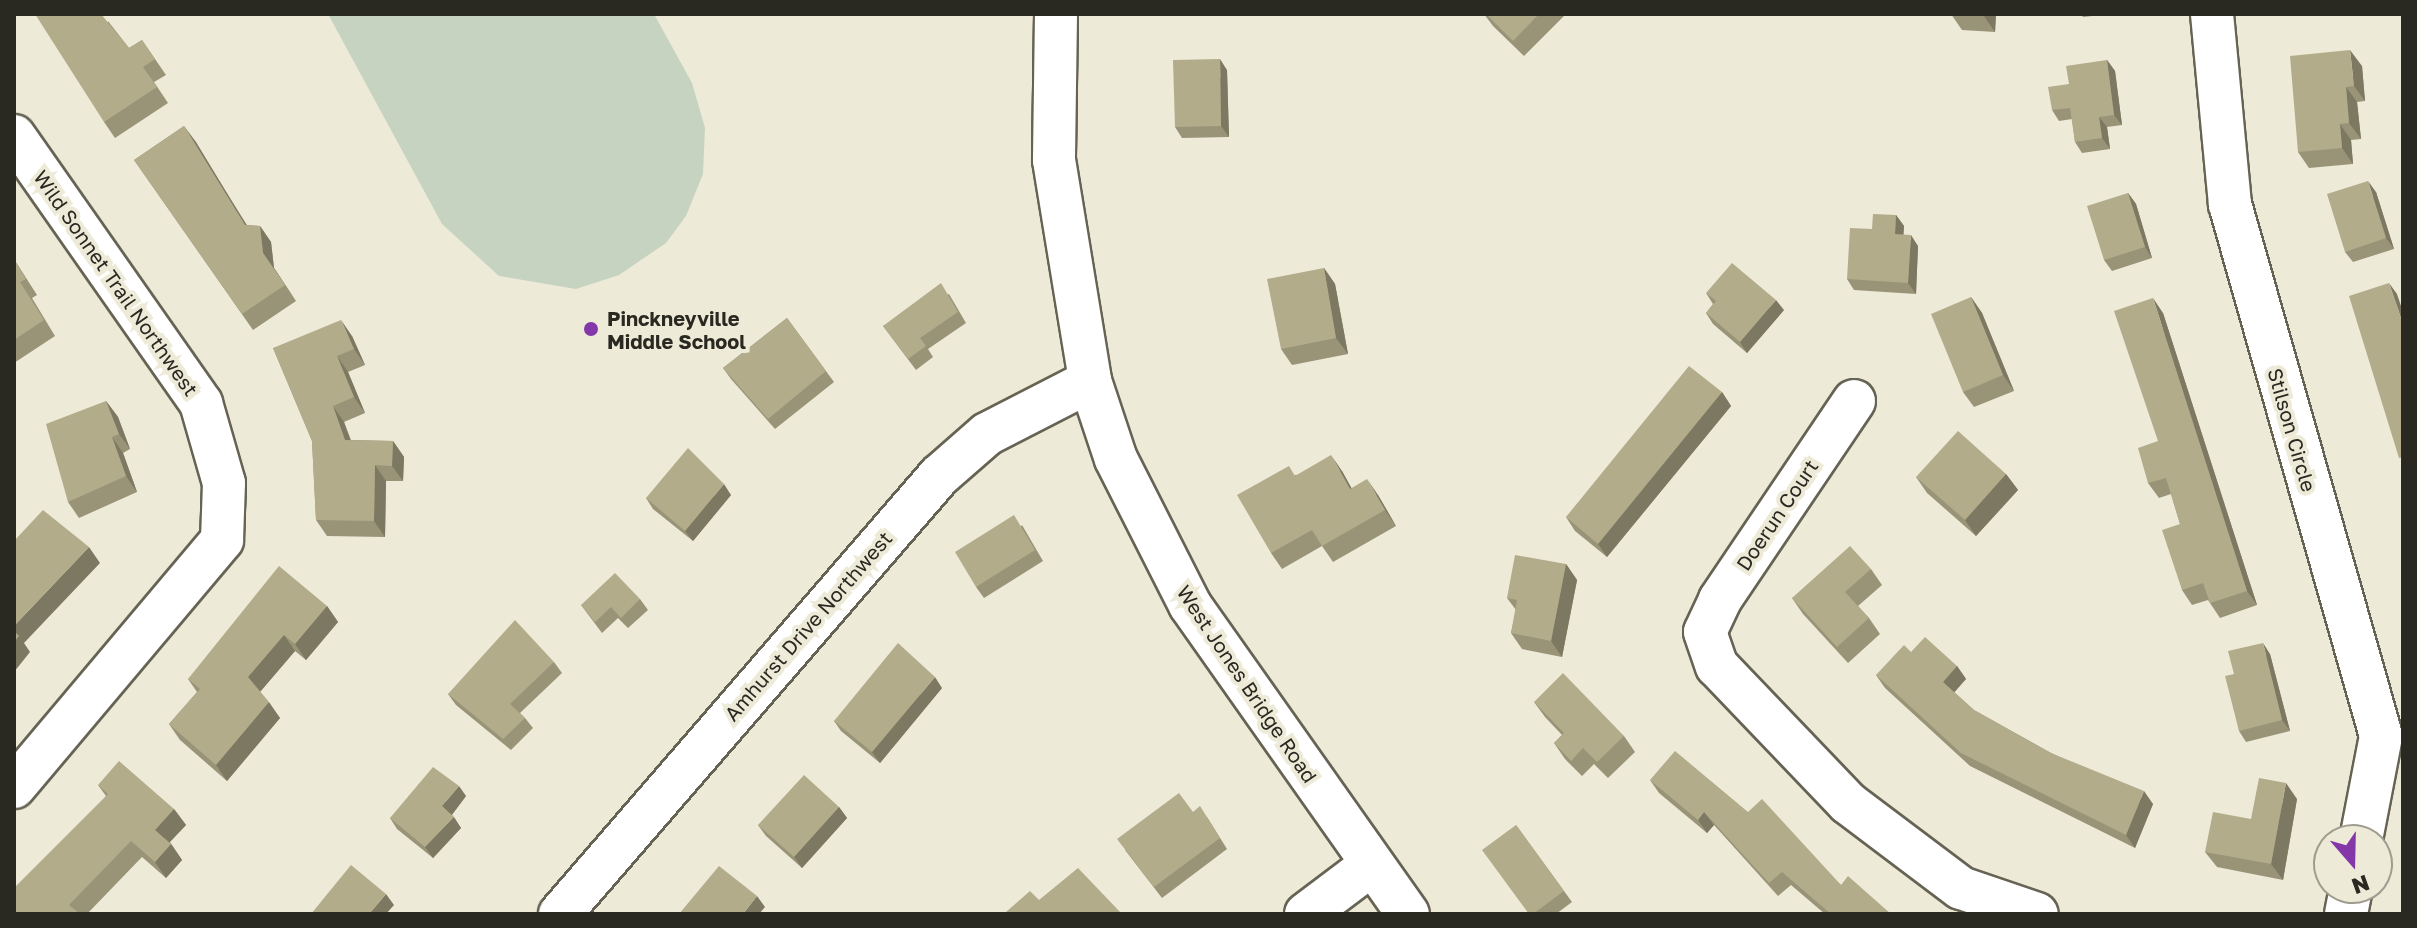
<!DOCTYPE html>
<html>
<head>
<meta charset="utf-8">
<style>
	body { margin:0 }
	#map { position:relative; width:2417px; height:928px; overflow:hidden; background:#edead8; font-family:"Golos Text",sans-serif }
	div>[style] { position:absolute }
	.green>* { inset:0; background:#c6d3c1 }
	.roads { filter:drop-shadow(2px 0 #676354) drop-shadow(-2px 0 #676354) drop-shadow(0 2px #676354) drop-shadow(0 -2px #676354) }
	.minor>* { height:42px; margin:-21px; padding:0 21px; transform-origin:21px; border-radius:21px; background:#fff }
	.wall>* { inset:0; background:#999478 }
	.shaded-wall>* { inset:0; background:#7d7861 }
	.building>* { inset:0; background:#b2ac8b }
	.dots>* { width:22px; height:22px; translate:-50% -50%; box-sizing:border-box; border:4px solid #edead8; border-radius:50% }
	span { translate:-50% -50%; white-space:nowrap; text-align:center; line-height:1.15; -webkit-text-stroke:8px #edead8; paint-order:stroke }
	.street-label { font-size:20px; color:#292821 }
	.poi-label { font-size:20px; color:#292821; font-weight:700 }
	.left { translate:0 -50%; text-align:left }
	.frame { position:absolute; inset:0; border:16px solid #292821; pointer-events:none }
	.north { position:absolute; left:2313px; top:824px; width:80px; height:80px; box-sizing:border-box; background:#edead8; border:2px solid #9f9c8f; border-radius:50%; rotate:160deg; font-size:22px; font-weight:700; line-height:32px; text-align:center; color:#292821 }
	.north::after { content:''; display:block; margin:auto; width:28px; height:36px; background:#8437a8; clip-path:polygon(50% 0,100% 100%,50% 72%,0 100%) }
</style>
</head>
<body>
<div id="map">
	<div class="green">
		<i style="clip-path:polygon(328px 14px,654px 14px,692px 83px,705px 128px,703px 174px,686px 216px,666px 243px,619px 275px,576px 289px,499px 276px,442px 224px)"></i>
	</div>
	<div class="roads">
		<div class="minor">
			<i style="left:1056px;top:14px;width:146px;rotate:90.8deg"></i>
			<i style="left:1054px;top:160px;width:224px;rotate:80.7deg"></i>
			<i style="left:1090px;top:381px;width:82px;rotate:71.6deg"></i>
			<i style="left:1116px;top:459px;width:164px;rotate:63.1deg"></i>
			<i style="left:1190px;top:605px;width:378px;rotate:54.8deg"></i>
			<i style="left:2212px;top:14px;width:191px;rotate:84.6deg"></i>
			<i style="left:2230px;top:204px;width:553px;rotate:74.15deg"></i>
			<i style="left:2381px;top:736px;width:106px;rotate:100.9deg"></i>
			<i style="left:14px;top:136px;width:326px;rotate:55deg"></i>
			<i style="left:201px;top:403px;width:83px;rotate:74deg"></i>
			<i style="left:224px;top:483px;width:57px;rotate:92deg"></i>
			<i style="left:222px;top:540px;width:323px;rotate:130.1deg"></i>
			<i style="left:1854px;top:401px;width:240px;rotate:124deg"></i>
			<i style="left:1720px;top:600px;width:35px;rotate:115deg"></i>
			<i style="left:1705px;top:632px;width:36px;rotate:71deg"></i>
			<i style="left:1717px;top:666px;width:190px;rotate:46.3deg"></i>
			<i style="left:1848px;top:803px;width:141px;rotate:37deg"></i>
			<i style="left:1961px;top:888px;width:80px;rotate:18.9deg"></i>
			<i style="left:560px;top:914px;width:579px;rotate:-49.13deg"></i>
			<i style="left:939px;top:476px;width:64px;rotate:-41.2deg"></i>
			<i style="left:987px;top:434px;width:116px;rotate:-27.2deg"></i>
			<i style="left:1306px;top:914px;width:81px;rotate:-37deg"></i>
			<i style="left:2346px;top:914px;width:26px;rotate:-79deg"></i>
		</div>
	</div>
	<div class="wall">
		<i style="clip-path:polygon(1484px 14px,1566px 14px,1524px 56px,1493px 26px)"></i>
		<i style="clip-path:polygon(1951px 14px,1996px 14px,1995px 32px,1962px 30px)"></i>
		<i style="clip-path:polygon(2081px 14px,2111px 14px,2083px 17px)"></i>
		<i style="clip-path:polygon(108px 21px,129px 48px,142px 40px,166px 75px,154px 82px,168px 103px,115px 138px,104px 122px)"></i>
		<i style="clip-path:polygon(2107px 60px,2115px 71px,2122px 125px,2107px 127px,2110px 149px,2082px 153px,2075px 142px,2072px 119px,2059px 121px,2052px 110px,2069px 84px)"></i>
		<i style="clip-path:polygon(2362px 66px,2365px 101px,2357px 102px,2361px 139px,2351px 140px,2353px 164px,2309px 168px,2298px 152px)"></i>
		<i style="clip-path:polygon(1227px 70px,1229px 137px,1182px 138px,1175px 127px)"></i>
		<i style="clip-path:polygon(184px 126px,247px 225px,260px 226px,271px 242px,274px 268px,296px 301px,253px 330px,134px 160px)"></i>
		<i style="clip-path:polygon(2376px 192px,2394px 249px,2353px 262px,2345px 252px)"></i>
		<i style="clip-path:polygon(2128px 193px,2136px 204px,2152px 258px,2112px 271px,2104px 260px)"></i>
		<i style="clip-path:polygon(1896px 215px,1904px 226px,1903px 235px,1918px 246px,1916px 294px,1854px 290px,1847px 279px,1872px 229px)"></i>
		<i style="clip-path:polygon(14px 259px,37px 295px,32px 298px,55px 336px,14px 363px)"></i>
		<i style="clip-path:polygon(1324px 268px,1335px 284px,1348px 354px,1292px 365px,1281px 349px)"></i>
		<i style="clip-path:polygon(1706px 293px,1784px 310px,1747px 353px,1713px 324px,1706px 313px,1713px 304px)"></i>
		<i style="clip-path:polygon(949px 294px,966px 323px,928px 349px,933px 357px,916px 370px,883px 326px)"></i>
		<i style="clip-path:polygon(1971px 297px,1982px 313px,2014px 391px,1974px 407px,1963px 392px)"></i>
		<i style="clip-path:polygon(2163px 313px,2257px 605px,2220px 618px,2208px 600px,2192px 605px,2182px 590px,2180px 524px,2171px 494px,2159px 498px,2148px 483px,2158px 441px)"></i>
		<i style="clip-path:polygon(787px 318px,834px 382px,775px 429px,731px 379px,723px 368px)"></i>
		<i style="clip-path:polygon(352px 336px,365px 365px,348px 372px,365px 413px,344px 422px,351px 440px,393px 441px,404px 457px,403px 481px,386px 481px,385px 537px,327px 536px,316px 520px,312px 441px,273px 348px)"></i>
		<i style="clip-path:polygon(1722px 392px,1731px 406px,1607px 557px,1575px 531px,1566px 517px)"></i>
		<i style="clip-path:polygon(106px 401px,118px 417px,130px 449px,123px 453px,137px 492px,79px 518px,68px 502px)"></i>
		<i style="clip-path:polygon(1342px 471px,1351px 488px,1378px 495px,1396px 526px,1333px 562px,1322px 546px,1282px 569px,1271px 553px,1295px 475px)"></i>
		<i style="clip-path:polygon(2006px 474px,2018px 490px,1976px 536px,1927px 493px,1916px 477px)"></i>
		<i style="clip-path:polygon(731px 495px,693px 541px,653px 509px,646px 498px)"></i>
		<i style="clip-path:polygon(1022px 525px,1043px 561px,984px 598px,976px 587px)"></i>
		<i style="clip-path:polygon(1566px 564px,1577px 580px,1562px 657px,1522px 649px,1511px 633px,1516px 610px,1507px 598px)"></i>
		<i style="clip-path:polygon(1871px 569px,1882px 585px,1858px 606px,1869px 618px,1880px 634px,1848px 663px,1803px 614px,1792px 598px)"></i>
		<i style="clip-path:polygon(640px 599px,648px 610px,628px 628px,618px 618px,602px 633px,581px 605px)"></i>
		<i style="clip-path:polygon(327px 606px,338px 622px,306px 660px,295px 651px,260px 692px,280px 718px,227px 781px,180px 740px,169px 724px,197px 692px,188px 679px)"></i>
		<i style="clip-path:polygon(1911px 652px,1957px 666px,1966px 679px,1954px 692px,1974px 710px,2051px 753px,2153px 804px,2135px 848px,1970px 766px,1885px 688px,1876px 675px)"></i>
		<i style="clip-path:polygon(2270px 654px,2290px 731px,2246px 742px,2239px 731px,2234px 674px)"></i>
		<i style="clip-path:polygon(554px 662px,562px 673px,520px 713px,525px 718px,533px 728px,511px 750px,456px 705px,448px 694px)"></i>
		<i style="clip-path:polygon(942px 688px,880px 763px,841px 731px,834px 721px)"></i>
		<i style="clip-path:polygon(1534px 702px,1624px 736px,1635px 752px,1608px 778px,1594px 764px,1582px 776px,1565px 759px,1554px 743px,1562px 735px,1545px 717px)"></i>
		<i style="clip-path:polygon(1650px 780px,1748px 812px,1841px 885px,1891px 914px,1825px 914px,1791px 885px,1778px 896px,1714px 825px,1707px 833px,1659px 793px)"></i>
		<i style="clip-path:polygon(98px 785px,174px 809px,186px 825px,170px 842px,182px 860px,166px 878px,142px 857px,87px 914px,14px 914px,106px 796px)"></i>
		<i style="clip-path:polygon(466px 796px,452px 815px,461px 828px,433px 858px,397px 829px,390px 818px)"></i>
		<i style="clip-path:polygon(2297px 799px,2283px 880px,2217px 867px,2205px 852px,2251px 819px)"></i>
		<i style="clip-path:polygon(839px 807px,847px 818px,802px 868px,766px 836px,758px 825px)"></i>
		<i style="clip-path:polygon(1193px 812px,1207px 817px,1227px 849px,1162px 898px,1125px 850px)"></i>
		<i style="clip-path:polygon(1516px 825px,1572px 902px,1556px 914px,1529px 914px)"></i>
	</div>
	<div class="shaded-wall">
		<i style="clip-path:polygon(1984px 14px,1996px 14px,1995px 32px,1984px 16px)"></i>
		<i style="clip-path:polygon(2350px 50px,2362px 66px,2365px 101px,2354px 86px)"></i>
		<i style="clip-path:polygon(1220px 59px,1227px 70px,1229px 137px,1221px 126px)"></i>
		<i style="clip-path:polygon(2107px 60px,2115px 71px,2122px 125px,2114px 115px)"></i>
		<i style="clip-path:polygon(2346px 87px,2357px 102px,2361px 139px,2349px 123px)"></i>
		<i style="clip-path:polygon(2099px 117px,2107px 127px,2110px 149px,2102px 138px)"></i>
		<i style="clip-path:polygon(2340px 124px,2351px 140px,2353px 164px,2342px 148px)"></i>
		<i style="clip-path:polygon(184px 126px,196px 142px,256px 241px,245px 225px)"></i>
		<i style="clip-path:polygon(2368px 181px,2376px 192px,2394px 249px,2386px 238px)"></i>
		<i style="clip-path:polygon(2128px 193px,2136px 204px,2152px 258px,2145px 247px)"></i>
		<i style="clip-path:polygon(1896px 215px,1904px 226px,1903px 245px,1895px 234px)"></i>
		<i style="clip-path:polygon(260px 226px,271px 242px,274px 268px,296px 301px,263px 253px)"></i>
		<i style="clip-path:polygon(1911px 235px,1918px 246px,1916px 294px,1908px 283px)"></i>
		<i style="clip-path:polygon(1324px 268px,1335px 284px,1348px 354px,1336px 338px)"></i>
		<i style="clip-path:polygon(2389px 283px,2397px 294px,2403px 312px,2403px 324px)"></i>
		<i style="clip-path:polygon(1971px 297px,1982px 313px,2014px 391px,2003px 375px)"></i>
		<i style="clip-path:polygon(2153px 298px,2163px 313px,2257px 605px,2247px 591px)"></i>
		<i style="clip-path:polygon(1776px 300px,1784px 310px,1747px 353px,1740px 342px)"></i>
		<i style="clip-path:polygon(341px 320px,352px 336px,365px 365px,354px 349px)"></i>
		<i style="clip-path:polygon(337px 356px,348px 372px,365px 413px,354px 397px)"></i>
		<i style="clip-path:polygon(1722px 392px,1731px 406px,1607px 557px,1598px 544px)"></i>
		<i style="clip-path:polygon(106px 401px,118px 417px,130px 449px,119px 434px)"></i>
		<i style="clip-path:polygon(333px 406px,344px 422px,356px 456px,345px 440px)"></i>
		<i style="clip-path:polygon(112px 437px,123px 453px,137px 492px,126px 476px)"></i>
		<i style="clip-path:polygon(393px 441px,404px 457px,403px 481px,392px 466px)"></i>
		<i style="clip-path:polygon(1331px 455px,1342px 471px,1361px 505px,1350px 489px)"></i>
		<i style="clip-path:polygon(375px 465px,386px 481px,385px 537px,374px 521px)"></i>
		<i style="clip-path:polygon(2006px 474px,2018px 490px,1976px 536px,1965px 520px)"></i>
		<i style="clip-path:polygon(1367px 479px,1378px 495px,1396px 526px,1385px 510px)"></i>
		<i style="clip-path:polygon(724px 484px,731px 495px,693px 541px,685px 531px)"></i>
		<i style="clip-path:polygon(89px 547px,100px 563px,24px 643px,30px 652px,14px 672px,14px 626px)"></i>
		<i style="clip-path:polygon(1566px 564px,1577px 580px,1562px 657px,1551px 641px)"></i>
		<i style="clip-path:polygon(327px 606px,338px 622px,306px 660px,295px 644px)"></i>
		<i style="clip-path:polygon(284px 635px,295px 651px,259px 693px,248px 677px)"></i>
		<i style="clip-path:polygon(2263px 643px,2270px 654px,2290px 731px,2282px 720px)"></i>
		<i style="clip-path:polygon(1957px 666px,1966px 679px,1952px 695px,1943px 682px)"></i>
		<i style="clip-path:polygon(935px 677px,942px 688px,880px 763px,872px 752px)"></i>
		<i style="clip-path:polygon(269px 702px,280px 718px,227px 781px,216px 765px)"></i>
		<i style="clip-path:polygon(2286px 783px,2297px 799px,2283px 880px,2271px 864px)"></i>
		<i style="clip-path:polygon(459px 786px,466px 796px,450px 817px,442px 806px)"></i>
		<i style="clip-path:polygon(2144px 791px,2153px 804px,2135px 848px,2126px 835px)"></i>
		<i style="clip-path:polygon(839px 807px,847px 818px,802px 868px,794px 857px)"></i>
		<i style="clip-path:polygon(174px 809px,186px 825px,166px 846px,155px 830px)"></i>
		<i style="clip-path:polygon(1704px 812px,1714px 825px,1707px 833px,1698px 820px)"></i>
		<i style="clip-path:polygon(454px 817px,461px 828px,433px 858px,425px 847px)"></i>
		<i style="clip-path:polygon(171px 844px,182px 860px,166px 878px,155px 862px)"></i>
		<i style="clip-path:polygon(386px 894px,394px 905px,386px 914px,369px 914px)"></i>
		<i style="clip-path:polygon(757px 896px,765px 907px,759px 914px,743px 914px)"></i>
	</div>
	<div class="building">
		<i style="clip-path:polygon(35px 14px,101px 14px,129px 48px,142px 40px,155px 59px,143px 67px,157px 87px,104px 122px)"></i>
		<i style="clip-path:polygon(1486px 14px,1539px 14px,1513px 41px)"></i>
		<i style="clip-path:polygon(1951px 14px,1984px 14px,1984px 16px)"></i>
		<i style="clip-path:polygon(2350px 50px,2354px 86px,2346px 87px,2349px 123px,2340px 124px,2342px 148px,2298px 152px,2290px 56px)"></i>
		<i style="clip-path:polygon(1220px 59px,1221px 126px,1175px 127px,1173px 60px)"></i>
		<i style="clip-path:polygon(2107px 60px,2114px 115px,2099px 117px,2102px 138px,2075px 142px,2070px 108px,2052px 110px,2048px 87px,2069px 84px,2066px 66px)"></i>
		<i style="clip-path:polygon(184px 126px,245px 225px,260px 226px,263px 253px,285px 285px,242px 314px,134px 160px)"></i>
		<i style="clip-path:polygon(2368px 181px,2386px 238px,2345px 252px,2327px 194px)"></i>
		<i style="clip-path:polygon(2128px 193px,2145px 247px,2104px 260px,2087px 206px)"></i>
		<i style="clip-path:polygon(1873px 214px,1896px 215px,1895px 234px,1911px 235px,1908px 283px,1847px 279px,1850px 228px,1872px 229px)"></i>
		<i style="clip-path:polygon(14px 260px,26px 279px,20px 282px,44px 320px,14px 340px)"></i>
		<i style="clip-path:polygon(1732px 263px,1776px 300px,1740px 342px,1706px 313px,1716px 301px,1706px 293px)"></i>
		<i style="clip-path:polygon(1324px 268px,1336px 338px,1281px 349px,1267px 279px)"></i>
		<i style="clip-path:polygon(941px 283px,958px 312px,920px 338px,926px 346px,908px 359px,883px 326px)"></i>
		<i style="clip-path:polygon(2389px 283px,2403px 324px,2403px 457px,2399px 458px,2349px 296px)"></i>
		<i style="clip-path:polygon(1971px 297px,2003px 375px,1963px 392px,1931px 314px)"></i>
		<i style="clip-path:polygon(2153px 298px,2247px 591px,2210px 603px,2203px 583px,2182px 590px,2162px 530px,2180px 524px,2166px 478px,2148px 483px,2138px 448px,2158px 441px,2114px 311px)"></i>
		<i style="clip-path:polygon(787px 318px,826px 371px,768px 419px,723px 368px)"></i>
		<i style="clip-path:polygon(341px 320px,354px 349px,337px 356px,354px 397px,333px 406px,345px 440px,393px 441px,392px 466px,375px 465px,374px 521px,316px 520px,312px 441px,273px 348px)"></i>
		<i style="clip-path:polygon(1689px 366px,1722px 392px,1598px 544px,1566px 517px)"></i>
		<i style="clip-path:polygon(106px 401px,119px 434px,112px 437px,126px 476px,68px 502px,46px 424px)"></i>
		<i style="clip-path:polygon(1958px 431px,2006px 474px,1965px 520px,1916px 477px)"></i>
		<i style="clip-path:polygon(688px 448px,724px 484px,685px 531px,646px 498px)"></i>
		<i style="clip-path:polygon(1331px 455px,1350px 489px,1367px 479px,1385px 510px,1322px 546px,1312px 530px,1271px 553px,1237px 495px,1289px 466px,1295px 476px)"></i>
		<i style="clip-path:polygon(43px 510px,89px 547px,14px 626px,14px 541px)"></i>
		<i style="clip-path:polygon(1014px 515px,1035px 550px,976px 587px,955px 552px)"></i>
		<i style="clip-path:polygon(1850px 546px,1871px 569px,1845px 592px,1869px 618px,1837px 647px,1792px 598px)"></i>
		<i style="clip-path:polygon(1515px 555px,1566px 564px,1551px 641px,1511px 633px,1517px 600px,1507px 598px)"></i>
		<i style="clip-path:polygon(279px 566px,327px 606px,295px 644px,284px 635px,248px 677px,269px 702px,216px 765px,169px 724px,200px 689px,188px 679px)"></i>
		<i style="clip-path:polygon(615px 573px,640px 599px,621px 618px,611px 607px,595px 622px,581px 605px)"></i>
		<i style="clip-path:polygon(515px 620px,554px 662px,510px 704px,525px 718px,503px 739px,448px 694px)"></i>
		<i style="clip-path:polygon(14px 631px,19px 636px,14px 642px)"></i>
		<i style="clip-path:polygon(1925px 637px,1957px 666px,1943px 682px,1974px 710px,2051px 753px,2144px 791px,2126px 835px,1961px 753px,1876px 675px,1904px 645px,1911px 652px)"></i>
		<i style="clip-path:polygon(898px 643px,935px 677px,872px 752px,834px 721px)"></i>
		<i style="clip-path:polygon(2263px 643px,2282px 720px,2239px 731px,2225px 676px,2234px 674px,2228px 651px)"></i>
		<i style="clip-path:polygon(1563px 673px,1624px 736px,1597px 762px,1583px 748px,1571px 761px,1554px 743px,1564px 733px,1534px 702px)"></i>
		<i style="clip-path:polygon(1675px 751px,1748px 812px,1762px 799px,1841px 885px,1848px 876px,1891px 914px,1831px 914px,1782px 872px,1769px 883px,1704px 812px,1698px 820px,1650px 780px)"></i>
		<i style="clip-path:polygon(119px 761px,174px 809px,155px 830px,171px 844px,155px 862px,131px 841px,69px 905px,80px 914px,14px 914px,14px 888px,108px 794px,98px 785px)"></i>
		<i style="clip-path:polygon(433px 767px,459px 786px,442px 806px,454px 817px,425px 847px,390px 818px)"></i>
		<i style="clip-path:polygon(804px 775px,839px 807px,794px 857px,758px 825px)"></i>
		<i style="clip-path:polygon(2259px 778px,2286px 783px,2271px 864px,2205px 852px,2213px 812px,2251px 819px)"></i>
		<i style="clip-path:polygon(1179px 793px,1193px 812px,1200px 806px,1220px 838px,1154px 887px,1117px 839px)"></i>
		<i style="clip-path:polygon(1516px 825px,1564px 891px,1533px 914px,1529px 914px,1482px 850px)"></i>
		<i style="clip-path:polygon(351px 865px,386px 894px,369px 914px,311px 914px)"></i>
		<i style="clip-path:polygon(719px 866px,757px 896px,743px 914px,679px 914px)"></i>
		<i style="clip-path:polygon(1078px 868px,1122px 914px,1008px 914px,1006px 912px,1030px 891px,1039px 900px)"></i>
	</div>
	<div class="dots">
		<i style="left:591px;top:329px;background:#8437a8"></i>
	</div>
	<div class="street-label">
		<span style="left:116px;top:283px;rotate:55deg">Wild Sonnet Trail Northwest</span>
		<span style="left:2292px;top:430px;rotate:74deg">Stilson Circle</span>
		<span style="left:1777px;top:515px;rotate:-56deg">Doerun Court</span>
		<span style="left:808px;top:626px;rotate:-49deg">Amhurst Drive Northwest</span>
		<span style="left:1247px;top:684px;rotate:56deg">West Jones Bridge Road</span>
	</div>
	<div class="poi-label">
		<span class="left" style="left:607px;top:330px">Pinckneyville<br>Middle School</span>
	</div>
	<div class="frame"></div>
	<div class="north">N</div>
</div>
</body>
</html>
